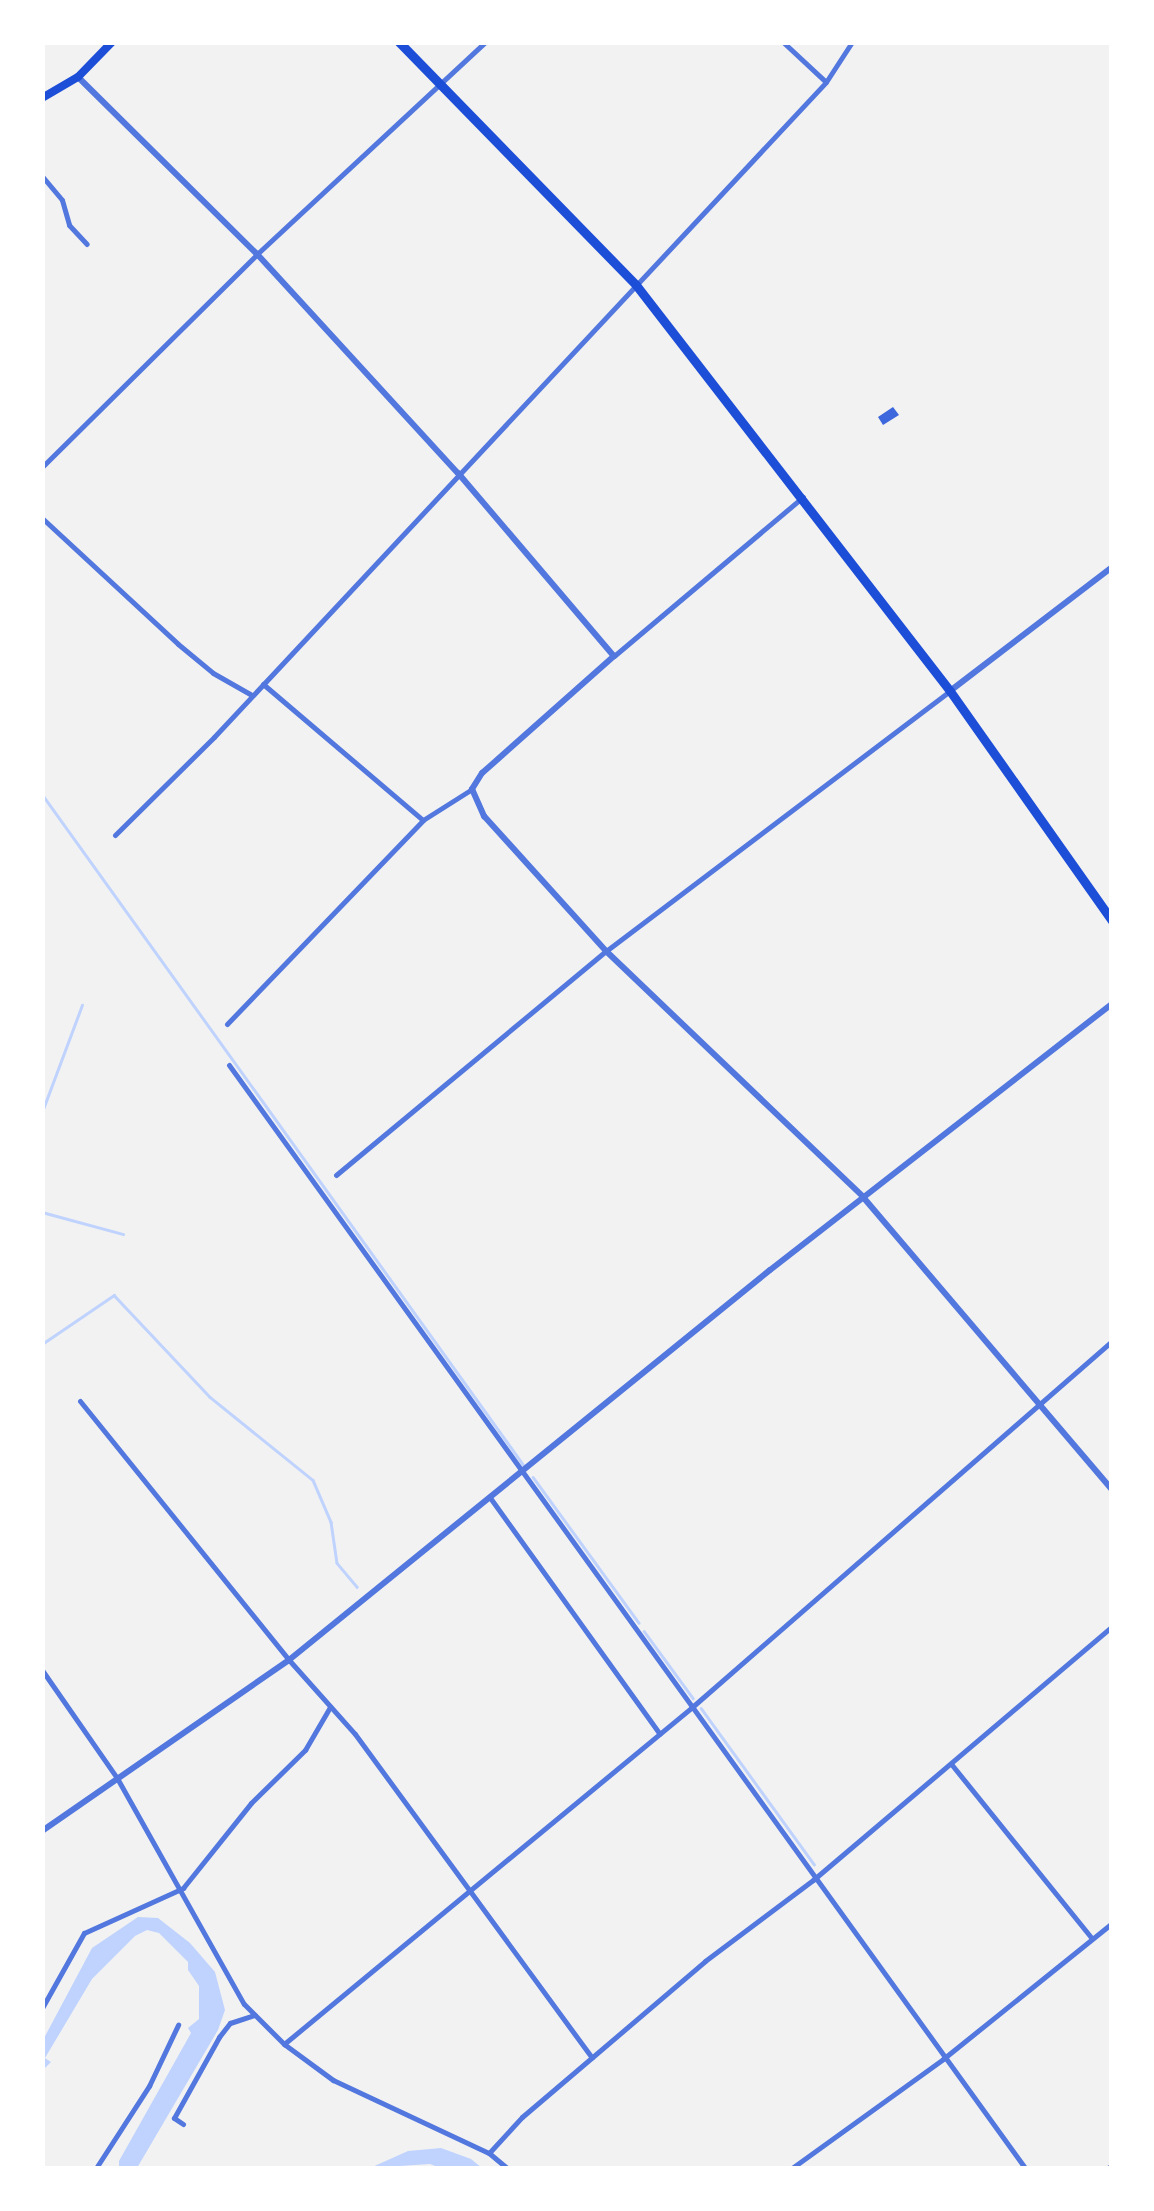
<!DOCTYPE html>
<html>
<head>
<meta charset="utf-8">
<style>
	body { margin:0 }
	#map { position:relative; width:1154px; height:2211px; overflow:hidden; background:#f2f2f2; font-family:Raleway,sans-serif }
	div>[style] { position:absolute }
	.water>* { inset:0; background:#bfd3fe }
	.stream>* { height:2.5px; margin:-1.25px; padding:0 1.25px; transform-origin:1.25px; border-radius:1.25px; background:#bfd3fe }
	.building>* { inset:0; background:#3d67dc }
	.minor>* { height:5px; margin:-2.5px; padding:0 2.5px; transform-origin:2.5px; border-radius:2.5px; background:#5277de }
	.tertiary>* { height:6px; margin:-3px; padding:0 3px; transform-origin:3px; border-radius:3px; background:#5277de }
	.secondary>* { height:8px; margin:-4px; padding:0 4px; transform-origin:4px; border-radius:4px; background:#1d4ed8 }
	.primary>* { height:9px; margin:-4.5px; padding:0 4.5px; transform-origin:4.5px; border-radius:4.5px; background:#1d4ed8 }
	span { translate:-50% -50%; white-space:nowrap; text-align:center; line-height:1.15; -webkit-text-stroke:8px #fff; paint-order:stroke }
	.frame { position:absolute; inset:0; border:45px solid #fff; pointer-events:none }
</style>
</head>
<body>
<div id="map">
	<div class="water">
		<i style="clip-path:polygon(138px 1917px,158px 1918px,190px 1943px,215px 1972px,225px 2010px,218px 2030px,137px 2168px,119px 2168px,119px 2161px,191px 2033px,188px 2028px,199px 2019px,199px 1986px,188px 1970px,188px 1962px,159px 1933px,147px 1930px,135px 1936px,92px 1979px,45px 2058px,51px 2062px,43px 2070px,43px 2040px,92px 1948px)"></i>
		<i style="clip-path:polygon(441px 2148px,471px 2159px,482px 2168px,440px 2168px,430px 2164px,370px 2168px,408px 2151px)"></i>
	</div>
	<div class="stream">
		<i style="left:42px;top:794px;width:825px;rotate:54.33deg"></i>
		<i style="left:42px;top:1112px;width:114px;rotate:-69.5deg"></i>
		<i style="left:42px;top:1212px;width:84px;rotate:15.2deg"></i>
		<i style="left:42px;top:1344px;width:87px;rotate:-34.2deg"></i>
		<i style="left:114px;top:1295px;width:140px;rotate:46.7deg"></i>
		<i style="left:210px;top:1397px;width:132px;rotate:38.9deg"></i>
		<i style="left:313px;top:1480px;width:46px;rotate:66.8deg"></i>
		<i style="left:331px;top:1522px;width:41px;rotate:81.7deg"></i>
		<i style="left:337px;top:1563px;width:31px;rotate:50deg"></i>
		<i style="left:533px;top:1477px;width:180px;rotate:54deg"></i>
		<i style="left:644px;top:1631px;width:83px;rotate:53.8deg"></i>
		<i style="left:701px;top:1708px;width:193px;rotate:54.1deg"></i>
	</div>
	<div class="building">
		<i style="clip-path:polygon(893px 407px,899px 415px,883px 425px,878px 417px)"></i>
	</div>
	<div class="minor">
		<i style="left:783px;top:42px;width:57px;rotate:42.9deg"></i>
		<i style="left:42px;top:176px;width:31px;rotate:50deg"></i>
		<i style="left:62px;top:200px;width:26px;rotate:74deg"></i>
		<i style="left:69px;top:225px;width:26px;rotate:47deg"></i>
		<i style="left:42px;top:467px;width:303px;rotate:-44.7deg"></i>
		<i style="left:257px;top:254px;width:311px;rotate:-42.9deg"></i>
		<i style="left:42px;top:518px;width:185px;rotate:42.8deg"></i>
		<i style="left:178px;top:644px;width:45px;rotate:39.6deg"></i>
		<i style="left:213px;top:673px;width:43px;rotate:29.6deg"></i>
		<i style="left:614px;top:656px;width:247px;rotate:-40.1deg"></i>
		<i style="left:263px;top:684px;width:210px;rotate:40.4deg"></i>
		<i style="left:115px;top:835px;width:139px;rotate:-44.7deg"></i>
		<i style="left:214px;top:737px;width:896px;rotate:-46.94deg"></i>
		<i style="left:826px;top:82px;width:48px;rotate:-57deg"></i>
		<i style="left:227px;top:1024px;width:283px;rotate:-46.1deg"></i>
		<i style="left:423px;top:820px;width:58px;rotate:-32.3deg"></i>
		<i style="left:229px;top:1065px;width:1360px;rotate:54.18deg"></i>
		<i style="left:336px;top:1175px;width:351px;rotate:-39.7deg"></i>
		<i style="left:606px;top:951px;width:431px;rotate:-37.1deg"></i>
		<i style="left:80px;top:1401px;width:333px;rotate:51.1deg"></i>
		<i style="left:289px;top:1660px;width:99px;rotate:48.3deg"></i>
		<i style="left:355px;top:1734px;width:401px;rotate:53.8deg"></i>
		<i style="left:491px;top:1499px;width:289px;rotate:54.3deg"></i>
		<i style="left:42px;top:1670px;width:131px;rotate:55.2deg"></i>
		<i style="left:117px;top:1778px;width:259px;rotate:60.7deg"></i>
		<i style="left:244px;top:2004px;width:57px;rotate:45deg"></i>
		<i style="left:284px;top:2044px;width:61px;rotate:36.3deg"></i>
		<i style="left:333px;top:2080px;width:172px;rotate:25.1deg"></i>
		<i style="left:489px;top:2153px;width:23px;rotate:40deg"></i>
		<i style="left:952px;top:1765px;width:221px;rotate:51.1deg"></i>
		<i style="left:42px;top:2008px;width:86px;rotate:-60.8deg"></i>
		<i style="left:84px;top:1933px;width:109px;rotate:-24.4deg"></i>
		<i style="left:183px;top:1888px;width:109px;rotate:-51.3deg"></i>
		<i style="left:251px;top:1803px;width:76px;rotate:-44.5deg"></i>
		<i style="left:305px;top:1750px;width:50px;rotate:-59.8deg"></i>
		<i style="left:284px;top:2044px;width:528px;rotate:-39.54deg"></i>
		<i style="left:691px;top:1708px;width:559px;rotate:-41.08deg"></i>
		<i style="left:183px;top:2124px;width:11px;rotate:-146deg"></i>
		<i style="left:174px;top:2118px;width:93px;rotate:-60.9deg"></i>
		<i style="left:219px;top:2037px;width:18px;rotate:-52deg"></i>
		<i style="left:230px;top:2023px;width:26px;rotate:-18deg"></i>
		<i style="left:489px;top:2153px;width:49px;rotate:-47.5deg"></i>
		<i style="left:522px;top:2117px;width:240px;rotate:-40.4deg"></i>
		<i style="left:705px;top:1961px;width:135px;rotate:-36.9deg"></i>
		<i style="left:813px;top:1880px;width:392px;rotate:-40.3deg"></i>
		<i style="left:96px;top:2168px;width:98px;rotate:-57.1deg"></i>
		<i style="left:149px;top:2086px;width:68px;rotate:-64.6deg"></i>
		<i style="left:792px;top:2168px;width:186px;rotate:-35.8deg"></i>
		<i style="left:943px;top:2059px;width:217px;rotate:-38.8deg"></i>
	</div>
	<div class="tertiary">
		<i style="left:78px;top:77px;width:252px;rotate:44.7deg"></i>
		<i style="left:257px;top:254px;width:297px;rotate:47.5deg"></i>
		<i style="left:458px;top:473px;width:240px;rotate:49.6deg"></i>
		<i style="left:614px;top:656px;width:176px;rotate:138.4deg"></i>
		<i style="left:482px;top:773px;width:19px;rotate:122deg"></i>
		<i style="left:472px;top:789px;width:30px;rotate:66deg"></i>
		<i style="left:484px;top:816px;width:182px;rotate:47.9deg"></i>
		<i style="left:606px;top:951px;width:356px;rotate:43.7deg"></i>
		<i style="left:863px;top:1197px;width:385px;rotate:49.6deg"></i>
		<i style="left:950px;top:691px;width:204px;rotate:-37.4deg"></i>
		<i style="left:42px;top:1831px;width:300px;rotate:-34.7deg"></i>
		<i style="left:289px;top:1660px;width:619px;rotate:-39.04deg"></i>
		<i style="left:770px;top:1270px;width:433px;rotate:-37.9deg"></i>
		<i style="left:1110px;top:2168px;width:2px;rotate:-27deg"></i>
	</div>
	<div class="secondary">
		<i style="left:42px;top:98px;width:42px;rotate:-30.3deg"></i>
		<i style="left:78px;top:77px;width:49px;rotate:-45.8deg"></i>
	</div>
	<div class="primary">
		<i style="left:399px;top:42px;width:339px;rotate:45.7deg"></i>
		<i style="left:636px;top:285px;width:513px;rotate:52.28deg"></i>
		<i style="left:950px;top:691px;width:281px;rotate:54.8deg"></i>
	</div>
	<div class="frame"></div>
</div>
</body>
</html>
